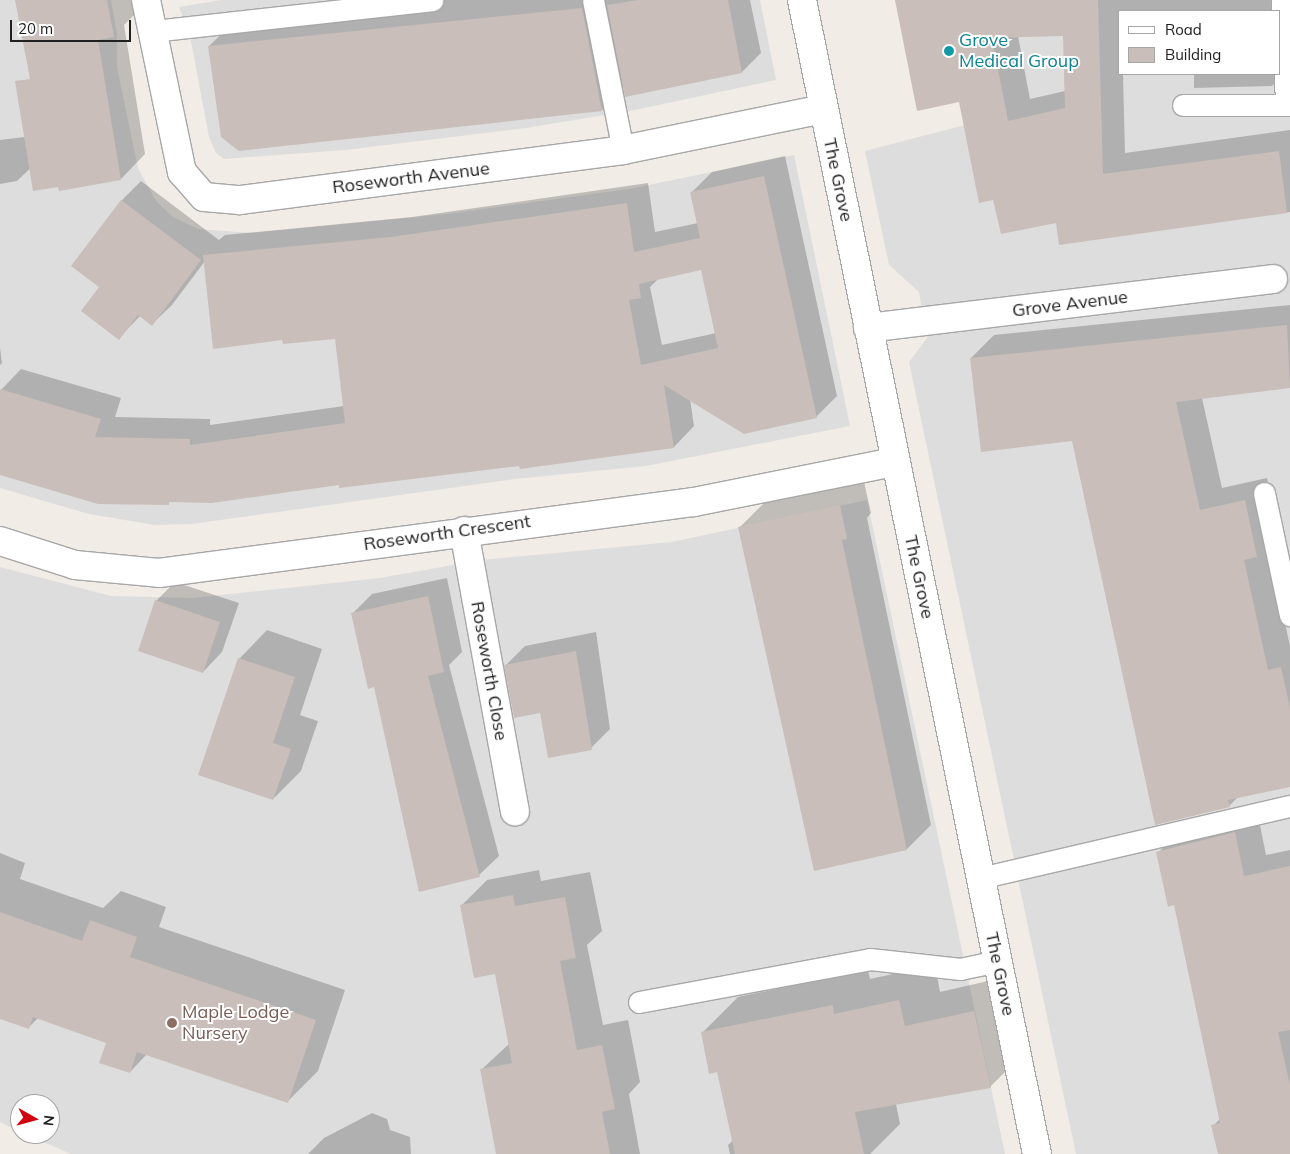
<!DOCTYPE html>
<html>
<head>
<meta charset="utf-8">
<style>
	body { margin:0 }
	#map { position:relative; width:1290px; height:1154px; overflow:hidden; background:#f1ece6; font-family:Mulish,sans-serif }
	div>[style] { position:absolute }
	.residential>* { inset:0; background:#dedddd }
	.shadow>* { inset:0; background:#0003 }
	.building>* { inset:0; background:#c9beb9 }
	.roads { filter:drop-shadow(1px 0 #a7a7a7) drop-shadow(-1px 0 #a7a7a7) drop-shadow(0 1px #a7a7a7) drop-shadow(0 -1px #a7a7a7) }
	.lane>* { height:21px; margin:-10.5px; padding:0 10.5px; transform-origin:10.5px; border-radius:10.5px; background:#fff }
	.street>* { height:28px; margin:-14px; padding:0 14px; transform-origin:14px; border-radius:14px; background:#fff }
	.dots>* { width:14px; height:14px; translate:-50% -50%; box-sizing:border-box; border:2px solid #fff; border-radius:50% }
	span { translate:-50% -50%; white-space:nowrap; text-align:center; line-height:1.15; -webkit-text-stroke:4px #fff; paint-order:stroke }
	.culture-label { font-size:18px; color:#0d838f }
	.left { translate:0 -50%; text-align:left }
	.street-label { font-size:18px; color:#202020 }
	.education-label { font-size:18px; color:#785e54 }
	.legend { position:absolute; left:1118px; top:10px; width:162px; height:65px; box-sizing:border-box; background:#fff; border:1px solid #a6a6a6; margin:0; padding:6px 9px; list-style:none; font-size:15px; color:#202020 }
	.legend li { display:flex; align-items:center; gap:10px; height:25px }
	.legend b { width:25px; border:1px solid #a6a6a6 }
	.north { position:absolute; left:10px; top:1094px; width:50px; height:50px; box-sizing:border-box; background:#fff; border:1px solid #a6a6a6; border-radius:50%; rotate:97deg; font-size:14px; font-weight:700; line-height:20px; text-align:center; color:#202020 }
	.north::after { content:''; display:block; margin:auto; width:18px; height:22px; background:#d00010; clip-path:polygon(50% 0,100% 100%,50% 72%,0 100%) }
	.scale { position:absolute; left:10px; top:20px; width:121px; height:22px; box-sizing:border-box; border:2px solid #202020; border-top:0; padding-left:6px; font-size:15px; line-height:18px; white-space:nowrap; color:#202020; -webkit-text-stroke:4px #fff; paint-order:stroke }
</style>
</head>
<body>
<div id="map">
	<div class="residential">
		<i style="clip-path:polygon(0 0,111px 0,117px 34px,117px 67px,138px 168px,156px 201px,173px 217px,198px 229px,251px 233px,447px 214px,629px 189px,794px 155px,850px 426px,646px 466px,515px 479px,192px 524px,155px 525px,89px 514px,0 488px)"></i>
		<i style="clip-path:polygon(221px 0,760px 0,776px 80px,635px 110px,526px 128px,345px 150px,224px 159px,216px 153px,209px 137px,190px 36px,179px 7px)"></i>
		<i style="clip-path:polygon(evenodd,984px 0,1290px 0,1290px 1154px,1076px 1154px,909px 362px,927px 338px,919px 292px,889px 265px,865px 151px,1007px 114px,984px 0,1119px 11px,1279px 11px,1279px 74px,1119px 74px,1119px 11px)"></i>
		<i style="clip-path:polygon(867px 500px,1005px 1154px,71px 1154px,25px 1134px,50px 1134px,50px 1104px,20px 1104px,20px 1132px,0 1122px,0 567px,111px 596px,192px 598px,380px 578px,481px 560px,672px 542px)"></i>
	</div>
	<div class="shadow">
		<i style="clip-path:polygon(16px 0,136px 0,138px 11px,124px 25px,145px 154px,121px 179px)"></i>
		<i style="clip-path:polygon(351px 0,750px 0,761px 53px,742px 72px,624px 87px,602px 110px,240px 150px,209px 46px,245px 11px)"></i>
		<i style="clip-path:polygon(evenodd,896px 0,1290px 0,1290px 68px,1272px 86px,1194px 88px,1194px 74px,1279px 74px,1279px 11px,1119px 11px,1119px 74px,1123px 74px,1125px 153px,1290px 130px,1290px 212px,1060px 244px,1057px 221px,994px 199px,960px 100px,896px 0,1064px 34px,1065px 91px,1030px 99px,1018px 36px,1064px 34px)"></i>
		<i style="clip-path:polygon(33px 136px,37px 162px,17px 181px,0 184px,0 140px)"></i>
		<i style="clip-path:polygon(evenodd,785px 156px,837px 396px,816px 417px,690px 399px,694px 426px,674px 447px,340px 484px,211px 502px,98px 502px,0 474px,0 391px,21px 369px,121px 398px,115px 417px,210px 419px,210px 425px,344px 406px,336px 338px,283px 339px,205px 261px,172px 305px,152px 324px,141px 315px,119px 338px,101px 287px,73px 266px,122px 200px,141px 181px,219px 240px,225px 235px,412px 217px,648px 183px,655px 232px,698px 223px,691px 193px,712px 172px,785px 156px,702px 269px,716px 333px,662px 345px,650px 287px,659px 278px,702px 269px)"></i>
		<i style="clip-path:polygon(1290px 305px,1290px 387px,1202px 398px,1222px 488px,1267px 478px,1279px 533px,1268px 545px,1290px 646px,1290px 785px,1238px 797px,1229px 806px,1073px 440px,971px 358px,994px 335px)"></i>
		<i style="clip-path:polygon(0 348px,2px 363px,0 365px)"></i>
		<i style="clip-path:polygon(864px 482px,871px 513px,867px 518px,931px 825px,907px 849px,815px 869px,740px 527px,764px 503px)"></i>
		<i style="clip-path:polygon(447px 578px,462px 652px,449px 665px,499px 856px,479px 875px,420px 890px,375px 686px,353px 613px,372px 594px)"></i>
		<i style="clip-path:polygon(175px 582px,239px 603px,222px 652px,203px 672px,156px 601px)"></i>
		<i style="clip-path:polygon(267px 630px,322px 649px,300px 715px,318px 721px,301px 771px,273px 799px,239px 659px)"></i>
		<i style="clip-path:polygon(596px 632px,610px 729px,591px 748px,541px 711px,506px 665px,525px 646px)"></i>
		<i style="clip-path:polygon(1257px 810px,1266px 855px,1290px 850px,1290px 1154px,1219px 1154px,1213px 1126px,1221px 1118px,1175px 904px,1158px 853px,1180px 830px)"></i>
		<i style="clip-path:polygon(0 853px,25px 863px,20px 879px,103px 908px,121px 891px,166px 907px,159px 927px,345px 990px,318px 1071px,288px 1101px,147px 1054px,130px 1072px,108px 1043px,38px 1018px,28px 1028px,0 1017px)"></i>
		<i style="clip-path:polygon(539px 870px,541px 881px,590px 872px,602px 931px,587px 945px,603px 1025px,628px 1020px,640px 1082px,629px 1094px,640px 1154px,509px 1154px,481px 1070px,510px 1043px,496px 972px,461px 906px,487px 880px)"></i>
		<i style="clip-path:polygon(935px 965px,940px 992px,1010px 976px,1026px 1051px,990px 1087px,896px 1104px,900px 1124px,870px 1154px,730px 1154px,728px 1145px,733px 1140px,718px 1070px,702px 1033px,738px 997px,868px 970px,870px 979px)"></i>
		<i style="clip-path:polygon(372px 1113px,387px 1119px,390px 1130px,410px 1137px,411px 1154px,308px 1154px,324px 1138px)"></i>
	</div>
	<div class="building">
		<i style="clip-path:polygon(15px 0,107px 0,114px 37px,98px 40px,121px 180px,59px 191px,58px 187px,33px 191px,15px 81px,30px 79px)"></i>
		<i style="clip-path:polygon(638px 0,728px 0,742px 73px,625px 97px,607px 5px)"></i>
		<i style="clip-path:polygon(evenodd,895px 0,1098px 0,1103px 174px,1279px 151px,1287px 213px,1059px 245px,1056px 223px,1001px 234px,993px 200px,979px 203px,959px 102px,917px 111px,895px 0,1063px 36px,1065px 108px,1008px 121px,991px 38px,1063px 36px)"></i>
		<i style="clip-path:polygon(582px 8px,602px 111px,239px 151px,221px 137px,208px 46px)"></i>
		<i style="clip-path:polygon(evenodd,764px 176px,817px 418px,744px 434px,664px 385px,674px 448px,520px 469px,519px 466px,339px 488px,339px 485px,211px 503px,169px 502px,169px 505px,98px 504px,0 475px,0 389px,101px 419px,95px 437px,190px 439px,190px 445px,345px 423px,335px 339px,283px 344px,282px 340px,213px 349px,203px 255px,391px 237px,627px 203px,634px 252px,700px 238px,690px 192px,764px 176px,701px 270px,718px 348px,641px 365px,629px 300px,641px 298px,639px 284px,701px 270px)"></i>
		<i style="clip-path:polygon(121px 200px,201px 260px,152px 326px,138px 315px,119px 340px,81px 311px,99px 287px,71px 266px)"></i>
		<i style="clip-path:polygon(1287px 325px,1290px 388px,1176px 402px,1200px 510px,1245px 500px,1257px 557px,1244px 560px,1268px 670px,1281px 667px,1290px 708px,1290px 787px,1228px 800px,1230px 807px,1155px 825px,1072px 441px,981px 452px,970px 358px)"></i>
		<i style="clip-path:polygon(840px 505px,847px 539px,842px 540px,907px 850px,814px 871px,738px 527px)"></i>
		<i style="clip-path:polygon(428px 596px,444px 672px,428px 676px,480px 877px,419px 892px,374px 687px,368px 689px,351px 613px)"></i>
		<i style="clip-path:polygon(155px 600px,220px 622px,203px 673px,138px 651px)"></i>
		<i style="clip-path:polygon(576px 651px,592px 750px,548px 758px,540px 713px,514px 718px,504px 665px)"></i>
		<i style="clip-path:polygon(238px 658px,295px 677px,273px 743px,291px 749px,273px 800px,198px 775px)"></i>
		<i style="clip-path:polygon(1235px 832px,1244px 876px,1290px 866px,1290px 1030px,1278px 1032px,1290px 1085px,1290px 1154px,1218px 1154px,1211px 1125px,1220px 1123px,1174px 905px,1168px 907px,1156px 852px)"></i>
		<i style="clip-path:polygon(513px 895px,515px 906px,565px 897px,576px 958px,560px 961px,577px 1050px,602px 1045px,615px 1109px,602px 1112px,610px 1154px,496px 1154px,480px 1069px,512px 1063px,495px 974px,474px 978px,460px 905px)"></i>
		<i style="clip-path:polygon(0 912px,82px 941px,90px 920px,137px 937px,130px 957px,316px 1020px,288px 1103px,137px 1052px,130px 1073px,99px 1063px,106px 1043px,33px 1017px,29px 1029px,0 1019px)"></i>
		<i style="clip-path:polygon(899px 1000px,905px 1026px,974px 1011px,991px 1088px,855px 1112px,864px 1154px,735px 1154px,717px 1072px,709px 1074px,701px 1032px,833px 1005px,834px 1014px)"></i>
	</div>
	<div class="roads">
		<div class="lane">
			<i style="left:593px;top:0;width:153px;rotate:78.7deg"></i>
			<i style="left:1282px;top:0;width:105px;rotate:87.8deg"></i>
			<i style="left:153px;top:31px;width:281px;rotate:-6.3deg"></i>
			<i style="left:1183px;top:105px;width:107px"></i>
			<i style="left:1264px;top:493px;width:125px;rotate:78deg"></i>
			<i style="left:980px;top:878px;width:318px;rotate:-13.1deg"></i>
			<i style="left:639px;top:1002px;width:235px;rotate:-10.5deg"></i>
			<i style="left:870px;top:959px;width:91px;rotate:6.3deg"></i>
			<i style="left:960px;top:969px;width:39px;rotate:-12deg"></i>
		</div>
		<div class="street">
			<i style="left:146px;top:0;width:176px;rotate:78.2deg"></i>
			<i style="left:182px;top:172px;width:33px;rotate:49deg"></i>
			<i style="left:204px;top:197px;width:36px;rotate:5deg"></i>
			<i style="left:240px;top:200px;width:386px;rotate:-7.4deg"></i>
			<i style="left:623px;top:150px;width:204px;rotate:-11.6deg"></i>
			<i style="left:802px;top:0;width:1178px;rotate:78.49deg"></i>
			<i style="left:868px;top:328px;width:408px;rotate:-6.9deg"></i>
			<i style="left:464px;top:531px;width:285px;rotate:79.7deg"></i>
			<i style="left:0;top:541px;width:79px;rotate:17.7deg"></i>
			<i style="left:75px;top:565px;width:84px;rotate:5.4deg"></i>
			<i style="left:159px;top:573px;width:540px;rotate:-7.56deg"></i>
			<i style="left:694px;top:502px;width:205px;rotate:-11.3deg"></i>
		</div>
	</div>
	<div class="dots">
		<i style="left:949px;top:51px;background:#0f9aa8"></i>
		<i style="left:172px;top:1023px;background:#8d6e63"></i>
	</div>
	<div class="culture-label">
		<span class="left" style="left:959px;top:51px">Grove<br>Medical Group</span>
	</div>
	<div class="street-label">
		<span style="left:411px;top:178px;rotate:-7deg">Roseworth Avenue</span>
		<span style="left:838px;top:180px;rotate:78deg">The Grove</span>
		<span style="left:1070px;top:304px;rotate:-7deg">Grove Avenue</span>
		<span style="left:447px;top:533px;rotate:-8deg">Roseworth Crescent</span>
		<span style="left:919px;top:577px;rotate:78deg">The Grove</span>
		<span style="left:489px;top:671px;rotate:80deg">Roseworth Close</span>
		<span style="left:1000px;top:974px;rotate:78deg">The Grove</span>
	</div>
	<div class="education-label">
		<span class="left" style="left:182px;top:1023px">Maple Lodge<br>Nursery</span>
	</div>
	<ul class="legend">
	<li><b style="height:6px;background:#fff"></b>Road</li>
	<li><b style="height:14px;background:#c9beb9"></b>Building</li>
	</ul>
	<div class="north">N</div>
	<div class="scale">20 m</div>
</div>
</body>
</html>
